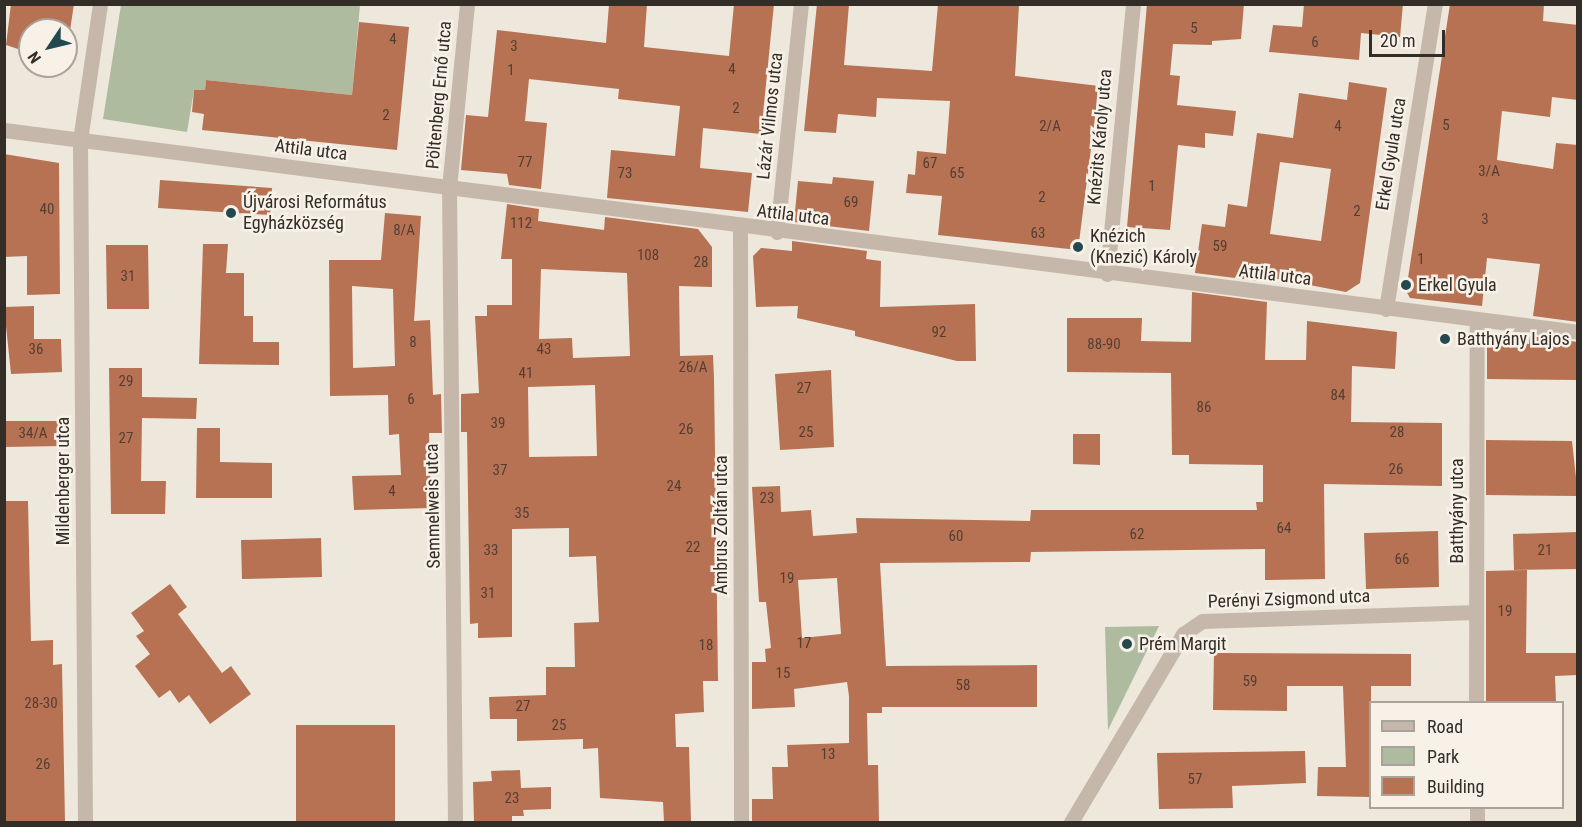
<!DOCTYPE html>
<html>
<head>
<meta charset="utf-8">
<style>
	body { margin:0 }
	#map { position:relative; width:1582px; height:827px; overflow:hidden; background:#eee7dc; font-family:"Roboto Condensed",sans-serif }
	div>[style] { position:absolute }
	.green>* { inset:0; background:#afbb9e }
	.building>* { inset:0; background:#b67253 }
	.street>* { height:15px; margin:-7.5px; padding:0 7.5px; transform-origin:7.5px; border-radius:7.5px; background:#c5b8aa }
	.dots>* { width:16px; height:16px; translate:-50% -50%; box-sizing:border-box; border:3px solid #f7f1e8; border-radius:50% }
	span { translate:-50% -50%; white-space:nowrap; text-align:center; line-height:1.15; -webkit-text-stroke:5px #f7f1e8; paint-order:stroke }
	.number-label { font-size:15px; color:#543e33 }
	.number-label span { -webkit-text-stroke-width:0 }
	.street-label { font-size:18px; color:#332d28 }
	.poi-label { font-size:18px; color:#332d28 }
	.left { translate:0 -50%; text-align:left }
	.frame { position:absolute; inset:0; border:6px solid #332d28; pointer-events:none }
	.legend { position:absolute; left:1369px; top:701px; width:195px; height:108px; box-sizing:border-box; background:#f7f1e8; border:2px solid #a9a39b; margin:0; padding:8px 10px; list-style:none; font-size:18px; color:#332d28 }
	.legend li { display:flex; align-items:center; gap:12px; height:30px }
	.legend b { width:30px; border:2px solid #a9a39b }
	.north { position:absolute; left:18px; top:18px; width:60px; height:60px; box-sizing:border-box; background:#f7f1e8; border:2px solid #a9a39b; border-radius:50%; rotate:235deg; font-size:16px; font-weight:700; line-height:24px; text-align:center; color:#332d28 }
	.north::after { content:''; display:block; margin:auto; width:21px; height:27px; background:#23494f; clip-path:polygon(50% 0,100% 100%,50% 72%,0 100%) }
	.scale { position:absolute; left:1369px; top:30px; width:76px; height:27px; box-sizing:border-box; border:3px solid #332d28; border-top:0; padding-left:8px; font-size:18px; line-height:21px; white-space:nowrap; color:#332d28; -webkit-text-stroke:4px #f7f1e8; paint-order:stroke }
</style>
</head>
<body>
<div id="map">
	<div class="green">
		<i style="clip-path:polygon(121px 5px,360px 5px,352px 95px,206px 80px,205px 90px,194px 90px,187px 132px,103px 119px)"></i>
		<i style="clip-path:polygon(1159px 626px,1108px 730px,1105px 627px)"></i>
	</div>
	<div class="building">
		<i style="clip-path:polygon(11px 4px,74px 4px,66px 57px,66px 30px,30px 30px,30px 53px,6px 45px)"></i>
		<i style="clip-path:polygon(609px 4px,647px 4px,644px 47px,729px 56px,734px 4px,774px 4px,761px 134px,703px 128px,700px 168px,752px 173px,748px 212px,607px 198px,611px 150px,675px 156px,680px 106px,618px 99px,619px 89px,529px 79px,525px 121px,547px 123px,541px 189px,509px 185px,507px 174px,461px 170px,466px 115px,488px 117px,497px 30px,606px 43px)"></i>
		<i style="clip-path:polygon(817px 4px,849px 4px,844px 65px,932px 71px,938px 4px,1019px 4px,1015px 76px,1099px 86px,1078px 250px,938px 235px,942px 196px,906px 193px,908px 174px,915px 175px,917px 151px,946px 154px,950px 101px,877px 98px,876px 117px,838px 114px,836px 133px,804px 131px)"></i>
		<i style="clip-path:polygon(1147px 4px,1244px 4px,1241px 39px,1212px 41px,1212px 45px,1173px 44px,1170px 75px,1180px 76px,1177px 105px,1236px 111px,1233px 136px,1205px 133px,1205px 148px,1178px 145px,1170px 230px,1127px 227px)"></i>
		<i style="clip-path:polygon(1304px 4px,1403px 4px,1400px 37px,1361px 33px,1359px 60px,1269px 52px,1273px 25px,1302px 27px)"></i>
		<i style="clip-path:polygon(1450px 4px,1544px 4px,1543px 21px,1578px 25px,1578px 100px,1552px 97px,1550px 117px,1502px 111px,1497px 160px,1553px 169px,1556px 143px,1578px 145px,1578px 322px,1533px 316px,1540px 264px,1487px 258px,1482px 306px,1410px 298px,1406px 291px)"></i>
		<i style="clip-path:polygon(359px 22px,409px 27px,397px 150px,202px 130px,204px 114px,192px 112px,194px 90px,205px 90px,206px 80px,352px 95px)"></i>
		<i style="clip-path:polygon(evenodd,1349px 82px,1387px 88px,1360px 283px,1346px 292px,1267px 277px,1267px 282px,1195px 273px,1202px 224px,1225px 227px,1228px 204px,1247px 207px,1257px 133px,1293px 138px,1299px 93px,1347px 100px,1349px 82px,1280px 162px,1331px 169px,1321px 241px,1270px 234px,1280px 162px)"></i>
		<i style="clip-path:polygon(4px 154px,59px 163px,60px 294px,27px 295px,27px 256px,4px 257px)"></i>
		<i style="clip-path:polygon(833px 177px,874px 181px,869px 231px,794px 222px,798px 181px,832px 184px)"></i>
		<i style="clip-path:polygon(160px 180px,272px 188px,270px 215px,158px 208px)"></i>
		<i style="clip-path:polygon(evenodd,507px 204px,539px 209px,538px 221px,604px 230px,605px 217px,698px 229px,712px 247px,712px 287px,679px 286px,680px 356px,713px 355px,714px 378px,718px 681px,703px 681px,704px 712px,675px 714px,676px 747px,689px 747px,691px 822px,664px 822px,663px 802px,600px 798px,598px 748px,583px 749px,583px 739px,517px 741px,517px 719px,490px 719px,489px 697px,546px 695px,546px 667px,575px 667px,574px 623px,599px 622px,596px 556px,569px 557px,569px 528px,512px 529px,512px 637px,478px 638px,478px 623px,470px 624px,467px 432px,461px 432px,461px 394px,479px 393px,475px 316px,487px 316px,487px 305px,512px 305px,512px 259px,501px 259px,507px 204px,541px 269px,627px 273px,630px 356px,573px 358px,572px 338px,539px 339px,541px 269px,507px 204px,595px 385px,597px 456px,529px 457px,528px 387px,595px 385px)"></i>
		<i style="clip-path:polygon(evenodd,385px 213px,421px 216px,414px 321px,430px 320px,433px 395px,441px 394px,442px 433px,429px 433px,431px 508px,354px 510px,352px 476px,401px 475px,399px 434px,389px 435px,388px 395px,330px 396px,329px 260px,381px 260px,385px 213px,352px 286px,393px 289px,395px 366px,353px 368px,352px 286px)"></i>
		<i style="clip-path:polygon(792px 241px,867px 251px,866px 259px,881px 261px,880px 307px,975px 304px,976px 361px,957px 361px,855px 336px,855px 331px,797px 318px,798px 306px,756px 307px,753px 256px,761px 248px,792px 251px)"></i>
		<i style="clip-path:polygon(203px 244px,228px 244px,226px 273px,244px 273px,244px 316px,253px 316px,253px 342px,279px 342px,279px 365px,199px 364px)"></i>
		<i style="clip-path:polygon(106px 245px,148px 245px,149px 309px,107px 309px)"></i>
		<i style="clip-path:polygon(evenodd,1192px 292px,1267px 302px,1265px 360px,1306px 360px,1307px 321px,1397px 332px,1395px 369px,1352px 366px,1351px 422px,1442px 423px,1442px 486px,1324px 484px,1325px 579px,1265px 580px,1265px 549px,1031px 552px,1030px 562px,880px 563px,886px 666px,1037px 665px,1037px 707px,882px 707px,882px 713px,867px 713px,868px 765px,878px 765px,879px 822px,752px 822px,752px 799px,773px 799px,772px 767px,788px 767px,787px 745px,849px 743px,849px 696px,847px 682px,794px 689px,795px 707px,752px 709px,752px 662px,766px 662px,765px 649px,771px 648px,766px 602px,759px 602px,752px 487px,780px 486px,781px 512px,811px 510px,813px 536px,857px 533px,856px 518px,1030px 521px,1031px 510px,1257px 510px,1256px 502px,1263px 502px,1263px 465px,1189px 464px,1189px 455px,1172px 455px,1171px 373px,1067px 372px,1067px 318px,1142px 318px,1141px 341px,1191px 342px,1192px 292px,837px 578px,841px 634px,802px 638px,798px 580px,837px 578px)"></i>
		<i style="clip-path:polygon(34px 306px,34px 339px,61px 339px,62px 372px,11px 374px,4px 307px)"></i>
		<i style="clip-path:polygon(1530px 336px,1578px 342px,1578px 380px,1487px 379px,1487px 339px,1529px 344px)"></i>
		<i style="clip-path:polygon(109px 368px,142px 368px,142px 397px,197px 398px,196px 419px,142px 418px,141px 481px,166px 481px,165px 514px,111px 514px)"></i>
		<i style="clip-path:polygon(831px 370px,834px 447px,780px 450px,775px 374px)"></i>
		<i style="clip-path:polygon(4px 421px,61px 421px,62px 446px,4px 447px)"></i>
		<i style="clip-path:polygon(197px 428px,220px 428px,220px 462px,272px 463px,272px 498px,196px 498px)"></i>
		<i style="clip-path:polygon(1073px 434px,1100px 434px,1100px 465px,1073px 464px)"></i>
		<i style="clip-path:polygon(1486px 440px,1572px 441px,1578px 496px,1486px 495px)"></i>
		<i style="clip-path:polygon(4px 501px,28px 501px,31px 641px,53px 640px,53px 665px,62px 664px,65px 822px,4px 822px)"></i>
		<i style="clip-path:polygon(1438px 531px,1439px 587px,1366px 589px,1364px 533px)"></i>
		<i style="clip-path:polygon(1578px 532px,1578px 569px,1514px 570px,1513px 534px)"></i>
		<i style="clip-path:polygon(321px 538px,322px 577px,242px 579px,241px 540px)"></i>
		<i style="clip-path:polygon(1527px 570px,1526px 653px,1578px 653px,1578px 675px,1555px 676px,1556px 702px,1486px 702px,1486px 571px)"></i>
		<i style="clip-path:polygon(170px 584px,187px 607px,178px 614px,222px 673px,231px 666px,251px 694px,210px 724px,189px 695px,179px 703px,170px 690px,159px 698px,135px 666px,150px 654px,136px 636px,144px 631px,131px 613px)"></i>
		<i style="clip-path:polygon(1214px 653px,1411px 654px,1411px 686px,1371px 686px,1371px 797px,1317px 796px,1318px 767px,1346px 767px,1343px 686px,1287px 686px,1287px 711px,1213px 710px)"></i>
		<i style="clip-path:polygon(296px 725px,395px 725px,395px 822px,296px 822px)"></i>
		<i style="clip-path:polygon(1305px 751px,1306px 783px,1232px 786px,1233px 808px,1159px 809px,1157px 753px)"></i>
		<i style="clip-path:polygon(520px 770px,521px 788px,551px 787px,551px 809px,523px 810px,524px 816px,512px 816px,512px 822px,474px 822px,473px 782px,492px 781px,491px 771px)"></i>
	</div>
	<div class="street">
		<i style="left:4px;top:130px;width:1587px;rotate:7.31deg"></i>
		<i style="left:740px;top:228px;width:594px;rotate:89.9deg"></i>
		<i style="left:777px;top:232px;width:229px;rotate:-84deg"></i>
		<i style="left:1107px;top:274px;width:271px;rotate:-84.5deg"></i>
		<i style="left:1386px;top:309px;width:309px;rotate:-80.9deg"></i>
		<i style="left:1476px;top:702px;width:382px;rotate:-89.9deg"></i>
		<i style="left:1477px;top:808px;width:14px;rotate:90deg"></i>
		<i style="left:85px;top:822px;width:682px;rotate:-90.42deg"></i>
		<i style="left:80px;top:140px;width:137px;rotate:-81.6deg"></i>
		<i style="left:455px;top:822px;width:634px;rotate:-90.54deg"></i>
		<i style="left:449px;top:188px;width:185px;rotate:-84.4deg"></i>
		<i style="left:1071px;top:822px;width:219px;rotate:-59.2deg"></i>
		<i style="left:1183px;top:634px;width:23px;rotate:-34deg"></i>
		<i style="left:1202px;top:621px;width:274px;rotate:-1.9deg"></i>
	</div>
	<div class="dots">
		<i style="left:231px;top:213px;background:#23494f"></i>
		<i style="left:1078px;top:247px;background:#23494f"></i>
		<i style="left:1406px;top:285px;background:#23494f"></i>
		<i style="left:1445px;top:339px;background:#23494f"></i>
		<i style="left:1127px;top:644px;background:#23494f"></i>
	</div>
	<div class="number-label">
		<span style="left:1194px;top:29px">5</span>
		<span style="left:393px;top:40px">4</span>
		<span style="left:1315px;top:43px">6</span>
		<span style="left:514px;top:47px">3</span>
		<span style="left:732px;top:70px">4</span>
		<span style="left:511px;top:71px">1</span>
		<span style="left:736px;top:109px">2</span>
		<span style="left:386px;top:116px">2</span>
		<span style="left:1446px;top:126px">5</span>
		<span style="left:1050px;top:127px">2/A</span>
		<span style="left:1338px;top:127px">4</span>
		<span style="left:525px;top:163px">77</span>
		<span style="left:930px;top:164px">67</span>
		<span style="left:1489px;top:172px">3/A</span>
		<span style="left:625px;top:174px">73</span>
		<span style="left:957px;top:174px">65</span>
		<span style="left:1152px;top:187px">1</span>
		<span style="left:1042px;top:198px">2</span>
		<span style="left:851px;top:203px">69</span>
		<span style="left:47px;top:210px">40</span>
		<span style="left:1357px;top:212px">2</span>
		<span style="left:1485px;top:220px">3</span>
		<span style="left:521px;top:224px">112</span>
		<span style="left:404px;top:231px">8/A</span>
		<span style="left:1038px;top:234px">63</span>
		<span style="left:1220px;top:247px">59</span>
		<span style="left:648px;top:256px">108</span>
		<span style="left:1421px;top:260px">1</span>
		<span style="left:701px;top:263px">28</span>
		<span style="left:128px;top:277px">31</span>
		<span style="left:939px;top:333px">92</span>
		<span style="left:413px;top:343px">8</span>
		<span style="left:1104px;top:345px">88-90</span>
		<span style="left:36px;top:350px">36</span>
		<span style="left:544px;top:350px">43</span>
		<span style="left:693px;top:368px">26/A</span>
		<span style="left:526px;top:374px">41</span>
		<span style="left:126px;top:382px">29</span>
		<span style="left:804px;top:389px">27</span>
		<span style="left:1338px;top:396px">84</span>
		<span style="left:411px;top:400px">6</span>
		<span style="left:1204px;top:408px">86</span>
		<span style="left:498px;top:424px">39</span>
		<span style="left:686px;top:430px">26</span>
		<span style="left:806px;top:433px">25</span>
		<span style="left:1397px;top:433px">28</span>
		<span style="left:33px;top:434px">34/A</span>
		<span style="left:126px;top:439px">27</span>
		<span style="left:1396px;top:470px">26</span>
		<span style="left:500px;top:471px">37</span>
		<span style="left:674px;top:487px">24</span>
		<span style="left:392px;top:492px">4</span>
		<span style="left:767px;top:499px">23</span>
		<span style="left:522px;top:514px">35</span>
		<span style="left:1284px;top:529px">64</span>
		<span style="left:1137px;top:535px">62</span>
		<span style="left:956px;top:537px">60</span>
		<span style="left:693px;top:548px">22</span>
		<span style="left:491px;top:551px">33</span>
		<span style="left:1545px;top:551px">21</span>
		<span style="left:1402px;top:560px">66</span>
		<span style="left:787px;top:579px">19</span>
		<span style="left:488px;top:594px">31</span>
		<span style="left:1505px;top:612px">19</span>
		<span style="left:804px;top:644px">17</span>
		<span style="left:706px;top:646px">18</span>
		<span style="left:783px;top:674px">15</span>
		<span style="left:1250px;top:682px">59</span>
		<span style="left:963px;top:686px">58</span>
		<span style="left:41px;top:704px">28-30</span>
		<span style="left:523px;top:707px">27</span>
		<span style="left:559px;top:726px">25</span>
		<span style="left:828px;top:755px">13</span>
		<span style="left:43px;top:765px">26</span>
		<span style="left:1195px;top:780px">57</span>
		<span style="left:512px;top:799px">23</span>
	</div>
	<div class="street-label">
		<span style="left:439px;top:95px;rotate:-85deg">Pöltenberg Ernő utca</span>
		<span style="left:770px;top:116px;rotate:-84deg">Lázár Vilmos utca</span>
		<span style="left:1100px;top:137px;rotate:-85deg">Knézits Károly utca</span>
		<span style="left:311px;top:150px;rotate:7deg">Attila utca</span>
		<span style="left:1391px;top:154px;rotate:-81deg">Erkel Gyula utca</span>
		<span style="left:793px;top:215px;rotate:7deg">Attila utca</span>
		<span style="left:1275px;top:275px;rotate:7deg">Attila utca</span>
		<span style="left:63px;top:481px;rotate:-90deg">Mildenberger utca</span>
		<span style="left:433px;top:506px;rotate:-91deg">Semmelweis utca</span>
		<span style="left:1457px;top:511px;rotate:-90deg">Batthyány utca</span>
		<span style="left:721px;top:525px;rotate:-90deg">Ambrus Zoltán utca</span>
		<span style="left:1289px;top:599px;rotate:-2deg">Perényi Zsigmond utca</span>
	</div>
	<div class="poi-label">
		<span class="left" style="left:243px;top:213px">Újvárosi Református<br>Egyházközség</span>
		<span class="left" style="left:1090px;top:247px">Knézich<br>(Knezić) Károly</span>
		<span class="left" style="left:1418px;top:285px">Erkel Gyula</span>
		<span class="left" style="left:1457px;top:339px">Batthyány Lajos</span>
		<span class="left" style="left:1139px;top:644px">Prém Margit</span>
	</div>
	<div class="frame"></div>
	<ul class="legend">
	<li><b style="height:8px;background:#c5b8aa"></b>Road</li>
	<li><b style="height:16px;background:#afbb9e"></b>Park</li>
	<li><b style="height:16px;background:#b67253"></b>Building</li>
	</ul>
	<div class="north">N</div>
	<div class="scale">20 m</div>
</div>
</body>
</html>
